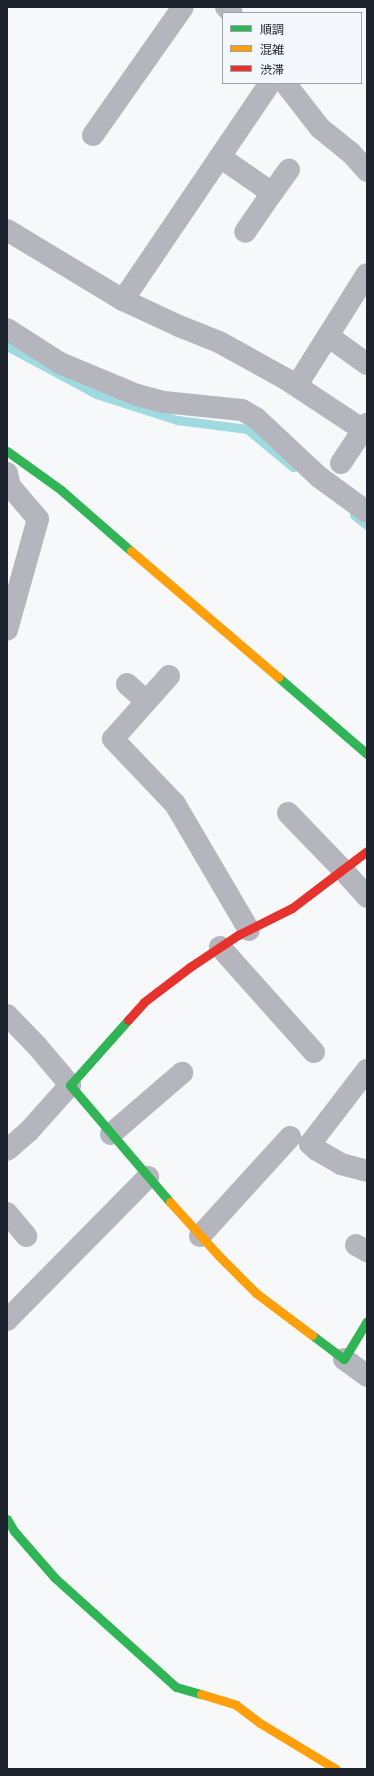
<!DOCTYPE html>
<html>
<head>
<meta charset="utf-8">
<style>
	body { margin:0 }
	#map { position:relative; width:374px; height:1776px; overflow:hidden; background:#f6f8fa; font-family:"PT Sans","Noto Sans JP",sans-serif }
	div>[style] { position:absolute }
	.stream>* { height:9px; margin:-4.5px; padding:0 4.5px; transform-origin:4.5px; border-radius:4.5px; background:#a0dae1 }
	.street>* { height:22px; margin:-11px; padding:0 11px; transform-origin:11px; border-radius:11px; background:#b5b5be }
	.fast>* { height:9px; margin:-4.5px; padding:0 4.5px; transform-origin:4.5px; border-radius:4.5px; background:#30b455 }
	.slow>* { height:9px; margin:-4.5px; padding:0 4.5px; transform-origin:4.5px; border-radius:4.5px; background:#ff9f0a }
	.jam>* { height:9px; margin:-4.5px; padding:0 4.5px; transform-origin:4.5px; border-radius:4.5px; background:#e5322d }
	span { translate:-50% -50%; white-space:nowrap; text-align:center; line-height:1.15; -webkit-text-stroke:4px #f4f7fc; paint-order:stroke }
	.frame { position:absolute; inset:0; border:8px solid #1d232c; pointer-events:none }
	.legend { position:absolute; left:222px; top:12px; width:140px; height:72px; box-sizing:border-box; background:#f4f7fc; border:1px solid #9ea2a9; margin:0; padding:5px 7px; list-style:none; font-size:12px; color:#1d232c }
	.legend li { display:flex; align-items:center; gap:8px; height:20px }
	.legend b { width:20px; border:1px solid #9ea2a9 }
</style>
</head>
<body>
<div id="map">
	<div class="stream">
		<i style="left:7px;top:346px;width:101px;rotate:28.3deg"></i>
		<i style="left:96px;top:394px;width:85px;rotate:17.8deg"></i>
		<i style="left:177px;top:420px;width:71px;rotate:7.3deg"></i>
		<i style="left:247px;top:429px;width:60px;rotate:39.6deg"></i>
		<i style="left:354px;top:515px;width:16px;rotate:38deg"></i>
	</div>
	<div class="street">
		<i style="left:226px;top:7px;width:8px;rotate:45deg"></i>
		<i style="left:285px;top:83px;width:57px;rotate:52.1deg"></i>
		<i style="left:320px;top:128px;width:40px;rotate:39deg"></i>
		<i style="left:351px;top:153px;width:24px;rotate:48deg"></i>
		<i style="left:93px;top:135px;width:156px;rotate:-54.9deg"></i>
		<i style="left:220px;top:157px;width:63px;rotate:34.7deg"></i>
		<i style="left:272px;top:193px;width:47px;rotate:124.7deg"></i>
		<i style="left:272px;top:193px;width:29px;rotate:-54deg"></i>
		<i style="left:7px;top:230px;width:135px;rotate:31.1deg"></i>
		<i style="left:123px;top:300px;width:262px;rotate:-55.9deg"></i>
		<i style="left:123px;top:300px;width:62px;rotate:24.9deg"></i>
		<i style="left:179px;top:326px;width:43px;rotate:21.8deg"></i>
		<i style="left:219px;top:342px;width:89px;rotate:28.9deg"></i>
		<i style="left:297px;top:385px;width:131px;rotate:-57.8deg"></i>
		<i style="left:7px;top:329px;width:63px;rotate:32.7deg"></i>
		<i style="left:60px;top:363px;width:83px;rotate:22.6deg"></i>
		<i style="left:137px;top:395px;width:28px;rotate:15deg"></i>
		<i style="left:164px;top:402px;width:78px;rotate:5.9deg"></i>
		<i style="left:242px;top:410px;width:16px;rotate:30deg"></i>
		<i style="left:256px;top:418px;width:86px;rotate:43.1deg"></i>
		<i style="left:319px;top:477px;width:59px;rotate:36.1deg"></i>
		<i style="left:328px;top:336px;width:48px;rotate:35.7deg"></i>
		<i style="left:286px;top:379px;width:92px;rotate:33.5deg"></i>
		<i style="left:341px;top:463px;width:47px;rotate:-56.3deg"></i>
		<i style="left:7px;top:473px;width:13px;rotate:77deg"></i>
		<i style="left:10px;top:486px;width:43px;rotate:49.7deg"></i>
		<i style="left:38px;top:519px;width:115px;rotate:105.6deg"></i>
		<i style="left:169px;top:676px;width:84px;rotate:131.6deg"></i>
		<i style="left:113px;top:739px;width:90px;rotate:46.4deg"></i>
		<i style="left:175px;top:804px;width:146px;rotate:59.6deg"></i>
		<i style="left:127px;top:684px;width:25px;rotate:42deg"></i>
		<i style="left:288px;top:813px;width:78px;rotate:46deg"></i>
		<i style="left:342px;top:869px;width:38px;rotate:48deg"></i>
		<i style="left:220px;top:947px;width:141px;rotate:48.2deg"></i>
		<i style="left:7px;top:1015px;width:43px;rotate:45.9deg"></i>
		<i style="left:37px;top:1046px;width:51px;rotate:49.8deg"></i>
		<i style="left:70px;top:1085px;width:62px;rotate:131.7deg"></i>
		<i style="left:29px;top:1131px;width:29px;rotate:139deg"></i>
		<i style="left:367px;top:1070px;width:93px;rotate:127.6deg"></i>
		<i style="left:310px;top:1144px;width:9px;rotate:41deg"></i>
		<i style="left:317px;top:1150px;width:28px;rotate:30deg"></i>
		<i style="left:341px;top:1164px;width:27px;rotate:15deg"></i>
		<i style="left:111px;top:1134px;width:94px;rotate:-40.7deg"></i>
		<i style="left:7px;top:1213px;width:30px;rotate:50deg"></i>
		<i style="left:200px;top:1236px;width:134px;rotate:-47.7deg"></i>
		<i style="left:356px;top:1245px;width:13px;rotate:29deg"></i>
		<i style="left:7px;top:1320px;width:201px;rotate:-45.4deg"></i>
		<i style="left:344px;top:1359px;width:29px;rotate:36deg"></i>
	</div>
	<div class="fast">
		<i style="left:7px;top:451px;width:67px;rotate:35.8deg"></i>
		<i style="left:61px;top:490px;width:93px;rotate:41.1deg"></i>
		<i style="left:278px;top:677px;width:118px;rotate:40.9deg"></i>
		<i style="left:128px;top:1020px;width:87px;rotate:131.7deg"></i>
		<i style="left:70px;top:1085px;width:154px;rotate:49.5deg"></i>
		<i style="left:312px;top:1335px;width:40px;rotate:37deg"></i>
		<i style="left:344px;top:1359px;width:44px;rotate:-58.8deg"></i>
		<i style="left:7px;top:1519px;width:14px;rotate:60deg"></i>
		<i style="left:14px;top:1531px;width:62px;rotate:48.9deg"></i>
		<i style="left:55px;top:1578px;width:163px;rotate:42deg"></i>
		<i style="left:176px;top:1687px;width:26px;rotate:16deg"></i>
	</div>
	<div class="slow">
		<i style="left:131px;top:551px;width:194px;rotate:40.6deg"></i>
		<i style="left:170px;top:1202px;width:73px;rotate:47.8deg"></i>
		<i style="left:219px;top:1256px;width:52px;rotate:45deg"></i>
		<i style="left:256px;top:1293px;width:70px;rotate:36.9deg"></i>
		<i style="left:201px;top:1694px;width:37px;rotate:17deg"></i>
		<i style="left:236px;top:1705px;width:30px;rotate:37deg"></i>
		<i style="left:260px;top:1723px;width:89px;rotate:31.2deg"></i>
	</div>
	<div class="jam">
		<i style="left:128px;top:1020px;width:24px;rotate:-48deg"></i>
		<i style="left:144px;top:1002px;width:58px;rotate:-37.3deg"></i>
		<i style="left:190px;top:967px;width:58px;rotate:-33.7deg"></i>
		<i style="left:238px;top:935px;width:60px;rotate:-26.6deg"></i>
		<i style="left:292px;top:908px;width:94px;rotate:-37.2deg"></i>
	</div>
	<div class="frame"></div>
	<ul class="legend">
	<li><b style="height:5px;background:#30b455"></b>順調</li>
	<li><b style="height:5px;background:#ff9f0a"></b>混雑</li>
	<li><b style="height:5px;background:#e5322d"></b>渋滞</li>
	</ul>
</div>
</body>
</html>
